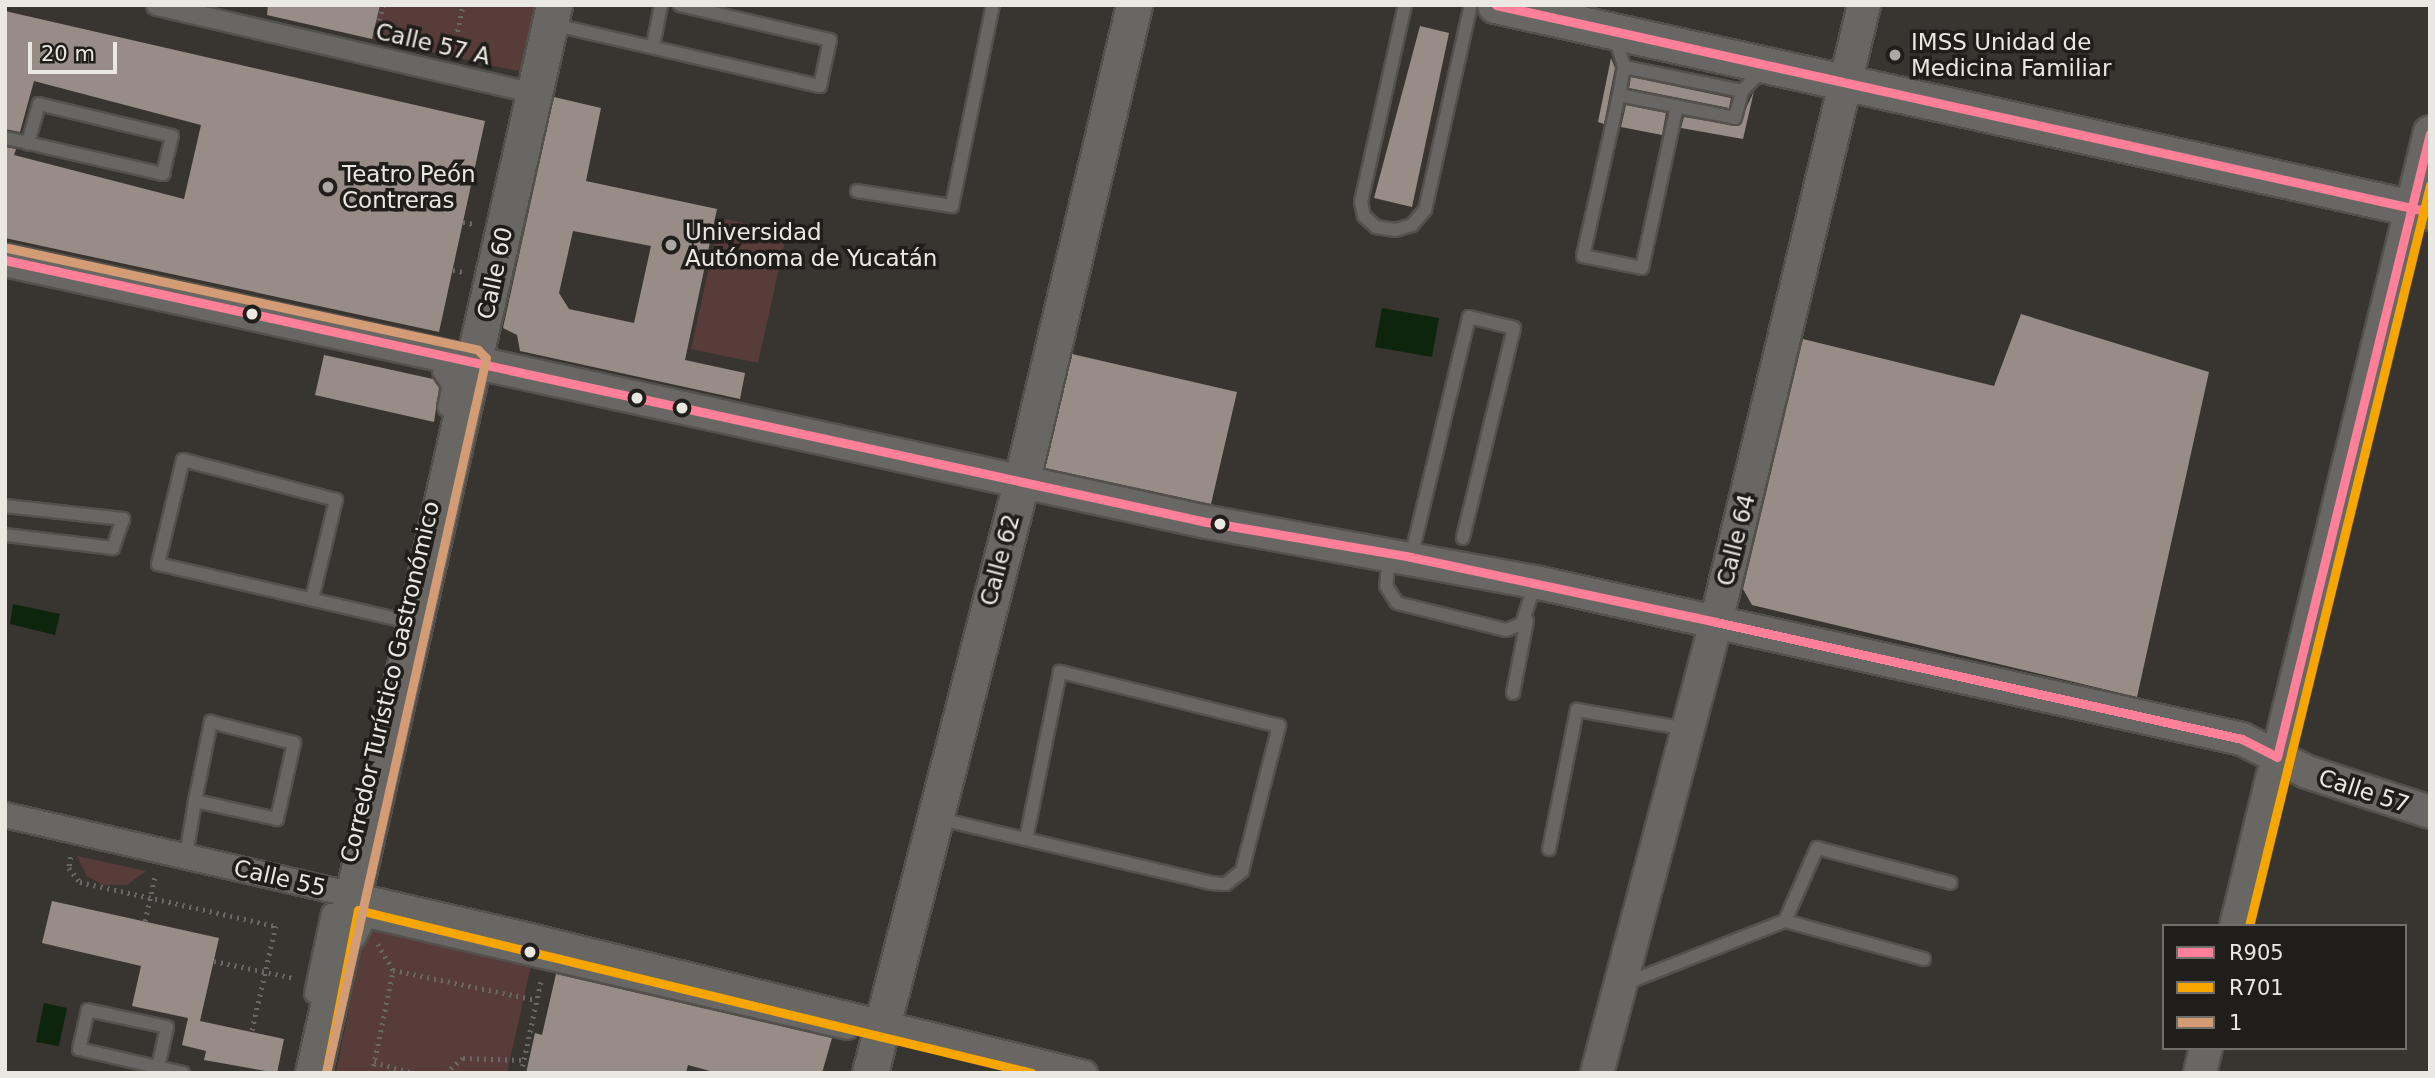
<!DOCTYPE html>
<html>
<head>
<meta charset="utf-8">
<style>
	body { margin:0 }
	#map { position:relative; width:2435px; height:1078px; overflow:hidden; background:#383530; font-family:"DejaVu Sans",sans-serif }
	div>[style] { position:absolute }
	.green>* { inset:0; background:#573c3a }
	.water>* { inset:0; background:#0d250d }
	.building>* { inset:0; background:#978d86 }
	.path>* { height:4.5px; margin-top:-2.25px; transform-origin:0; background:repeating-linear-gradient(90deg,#6a6865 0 2px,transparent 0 7px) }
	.roads { filter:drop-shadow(2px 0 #54514d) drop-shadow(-2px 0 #54514d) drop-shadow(0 2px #54514d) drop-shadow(0 -2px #54514d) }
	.service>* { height:12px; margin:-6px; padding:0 6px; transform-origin:6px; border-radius:6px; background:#696763 }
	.pedestrian>* { height:19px; margin:-9.5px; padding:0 9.5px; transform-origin:9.5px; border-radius:9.5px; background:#696763 }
	.minor>* { height:24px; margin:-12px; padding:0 12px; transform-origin:12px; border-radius:12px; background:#696763 }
	.tertiary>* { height:32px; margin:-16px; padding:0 16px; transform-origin:16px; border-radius:16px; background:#696763 }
	.secondary>* { height:35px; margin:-17.5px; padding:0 17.5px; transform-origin:17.5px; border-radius:17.5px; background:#696763 }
	.bus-1>* { height:9px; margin:-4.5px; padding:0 4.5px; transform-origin:4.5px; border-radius:4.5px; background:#ff8098 }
	.bus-2>* { height:9px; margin:-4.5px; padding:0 4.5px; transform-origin:4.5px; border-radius:4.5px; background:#f7a600 }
	.bus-3>* { height:9px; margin:-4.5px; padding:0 4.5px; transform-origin:4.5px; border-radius:4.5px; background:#d39c74 }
	.dots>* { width:19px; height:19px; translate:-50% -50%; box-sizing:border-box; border:4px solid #201e1a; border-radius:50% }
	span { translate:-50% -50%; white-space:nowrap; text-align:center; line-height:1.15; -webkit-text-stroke:7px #201e1a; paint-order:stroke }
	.poi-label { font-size:23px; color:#ebe8e2 }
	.left { translate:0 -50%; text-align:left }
	.street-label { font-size:23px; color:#ebe8e2 }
	.frame { position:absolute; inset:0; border:7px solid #ebe8e2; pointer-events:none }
	.legend { position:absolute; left:2162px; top:924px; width:245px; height:126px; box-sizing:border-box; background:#201e1a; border:2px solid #716f6a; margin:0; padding:9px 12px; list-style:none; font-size:21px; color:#ebe8e2 }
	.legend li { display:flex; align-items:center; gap:14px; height:35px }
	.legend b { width:35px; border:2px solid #716f6a }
	.scale { position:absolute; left:28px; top:42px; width:89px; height:32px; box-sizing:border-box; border:4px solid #ebe8e2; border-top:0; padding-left:9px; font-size:21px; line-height:24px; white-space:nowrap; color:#ebe8e2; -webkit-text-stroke:5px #201e1a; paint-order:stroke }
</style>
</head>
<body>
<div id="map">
	<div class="green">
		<i style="clip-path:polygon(380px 5px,538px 5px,523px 72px,372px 39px)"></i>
		<i style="clip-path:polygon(720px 218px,787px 232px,758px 363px,691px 349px)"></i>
		<i style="clip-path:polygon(77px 856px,146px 871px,127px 885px,103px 885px,87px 876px)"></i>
		<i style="clip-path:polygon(376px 930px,531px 966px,507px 1073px,336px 1073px,363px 938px)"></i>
	</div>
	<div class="water">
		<i style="clip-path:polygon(1382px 308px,1439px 318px,1432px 357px,1375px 347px)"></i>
		<i style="clip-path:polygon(13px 604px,60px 614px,55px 635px,10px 624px)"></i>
		<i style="clip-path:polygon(44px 1003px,67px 1008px,59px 1046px,36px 1042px)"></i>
	</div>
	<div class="building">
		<i style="clip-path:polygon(268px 5px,380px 5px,372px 39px,267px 15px)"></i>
		<i style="clip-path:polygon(5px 11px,485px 121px,439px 332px,5px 238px,5px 147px,16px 149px,14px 155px,184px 199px,201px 125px,34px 81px,20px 132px,5px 129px)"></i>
		<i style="clip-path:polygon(1420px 26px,1449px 33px,1412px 207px,1374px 198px)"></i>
		<i style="clip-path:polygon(1611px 58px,1615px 68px,1604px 124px,1598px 122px)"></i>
		<i style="clip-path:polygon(1631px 77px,1731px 98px,1729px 108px,1629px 88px)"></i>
		<i style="clip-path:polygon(1754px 91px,1743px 139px,1681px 128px,1684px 117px,1738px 126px)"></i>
		<i style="clip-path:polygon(evenodd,554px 97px,601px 108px,586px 181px,717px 209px,685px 360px,745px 373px,740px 399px,520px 351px,517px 335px,503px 328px,554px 97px,573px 231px,651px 246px,634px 323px,569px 309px,559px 293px,573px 231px)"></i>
		<i style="clip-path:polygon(1626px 105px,1666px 113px,1662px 135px,1621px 127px)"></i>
		<i style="clip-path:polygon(2021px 314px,2209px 372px,2137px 697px,1752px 605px,1743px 589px,1803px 339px,1994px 386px)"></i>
		<i style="clip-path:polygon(1072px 354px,1237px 392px,1211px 504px,1045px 468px)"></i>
		<i style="clip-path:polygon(324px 355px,433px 379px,439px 388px,434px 422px,315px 395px)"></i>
		<i style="clip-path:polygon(52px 901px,219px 938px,200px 1021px,284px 1039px,277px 1073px,204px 1060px,206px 1051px,182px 1045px,188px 1018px,132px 1006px,141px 966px,42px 943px)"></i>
		<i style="clip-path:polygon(556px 974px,832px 1038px,822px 1073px,717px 1073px,688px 1065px,686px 1073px,526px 1073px,535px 1033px,542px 1035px)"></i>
	</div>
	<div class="path">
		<i style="left:452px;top:5px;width:23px"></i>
		<i style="left:376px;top:34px;width:30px;rotate:-76deg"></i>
		<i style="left:453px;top:52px;width:44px;rotate:-78.2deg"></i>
		<i style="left:463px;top:222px;width:10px;rotate:11deg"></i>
		<i style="left:453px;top:270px;width:10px;rotate:11deg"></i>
		<i style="left:71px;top:857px;width:11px;rotate:100deg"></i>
		<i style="left:69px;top:868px;width:18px;rotate:52deg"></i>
		<i style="left:80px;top:882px;width:201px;rotate:12.7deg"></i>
		<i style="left:276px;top:926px;width:109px;rotate:102.8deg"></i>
		<i style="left:145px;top:921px;width:47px;rotate:-77.7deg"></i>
		<i style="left:378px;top:944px;width:30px;rotate:60deg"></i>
		<i style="left:214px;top:961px;width:83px;rotate:11.9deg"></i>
		<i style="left:374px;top:1062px;width:41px;rotate:15.8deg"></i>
		<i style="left:372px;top:1073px;width:105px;rotate:-78.5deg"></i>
		<i style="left:393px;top:970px;width:147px;rotate:11.8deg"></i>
		<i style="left:445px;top:1073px;width:23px;rotate:-40deg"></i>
		<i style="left:463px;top:1058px;width:60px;rotate:1.9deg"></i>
		<i style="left:521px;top:1073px;width:95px;rotate:-77.9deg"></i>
	</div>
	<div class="roads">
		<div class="service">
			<i style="left:1405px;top:5px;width:202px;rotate:102.6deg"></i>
			<i style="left:1361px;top:202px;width:14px;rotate:78deg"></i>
			<i style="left:1364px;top:216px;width:16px;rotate:43deg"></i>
			<i style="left:1376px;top:227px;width:19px;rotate:9deg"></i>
			<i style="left:1395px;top:230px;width:18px;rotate:-16deg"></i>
			<i style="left:1412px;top:225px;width:20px;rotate:-49deg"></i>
			<i style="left:1425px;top:210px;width:210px;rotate:-77.4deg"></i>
			<i style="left:551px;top:24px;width:276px;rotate:13deg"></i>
			<i style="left:820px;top:86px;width:47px;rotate:-77.7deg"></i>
			<i style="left:830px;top:40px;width:154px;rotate:-166.9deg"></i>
			<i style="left:1615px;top:37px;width:31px;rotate:73deg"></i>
			<i style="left:1624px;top:67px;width:120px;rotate:11.5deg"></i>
			<i style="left:1742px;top:91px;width:30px;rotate:-46deg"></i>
			<i style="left:653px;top:46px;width:42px;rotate:-79deg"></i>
			<i style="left:1624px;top:67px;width:28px;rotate:100deg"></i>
			<i style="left:1619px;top:95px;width:118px;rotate:11.2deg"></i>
			<i style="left:1735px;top:118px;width:28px;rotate:-75deg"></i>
			<i style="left:1619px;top:95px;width:165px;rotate:102.6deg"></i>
			<i style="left:1583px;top:256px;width:60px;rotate:11.5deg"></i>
			<i style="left:1642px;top:268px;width:166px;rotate:-77.8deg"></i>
			<i style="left:5px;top:138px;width:24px;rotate:12deg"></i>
			<i style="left:28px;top:143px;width:139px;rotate:12.9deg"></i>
			<i style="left:163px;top:174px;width:39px;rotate:-77deg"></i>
			<i style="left:172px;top:136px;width:137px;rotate:-166.5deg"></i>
			<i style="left:39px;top:104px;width:41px;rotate:105.8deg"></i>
			<i style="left:857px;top:191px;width:96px;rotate:9deg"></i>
			<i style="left:952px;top:206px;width:205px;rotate:-78.5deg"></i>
			<i style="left:5px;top:506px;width:119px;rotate:6.3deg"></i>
			<i style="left:123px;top:519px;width:31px;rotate:109deg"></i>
			<i style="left:113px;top:548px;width:109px;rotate:-173.1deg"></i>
			<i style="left:1389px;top:554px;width:32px;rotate:95deg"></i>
			<i style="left:1386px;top:586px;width:20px;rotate:57deg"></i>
			<i style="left:1397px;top:603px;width:112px;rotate:13.9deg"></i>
			<i style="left:1506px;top:630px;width:17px;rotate:-21deg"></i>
			<i style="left:1522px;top:624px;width:43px;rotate:-72.4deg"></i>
			<i style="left:1411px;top:557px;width:247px;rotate:-76.4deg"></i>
			<i style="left:1469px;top:317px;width:46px;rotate:13.7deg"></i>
			<i style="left:1514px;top:328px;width:216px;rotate:103.7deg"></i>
			<i style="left:312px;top:599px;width:102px;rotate:-76.4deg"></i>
			<i style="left:336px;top:500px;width:158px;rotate:-165.3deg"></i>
			<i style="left:183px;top:460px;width:107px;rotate:103.5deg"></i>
			<i style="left:158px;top:564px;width:262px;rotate:13deg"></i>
			<i style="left:1513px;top:693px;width:74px;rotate:-79.1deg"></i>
			<i style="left:936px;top:818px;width:282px;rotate:13.3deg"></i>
			<i style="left:1210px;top:883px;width:16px;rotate:4deg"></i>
			<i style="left:1226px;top:884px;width:21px;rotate:-39deg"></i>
			<i style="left:1242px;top:871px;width:150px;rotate:-75.7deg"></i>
			<i style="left:1279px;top:726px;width:226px;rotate:-166.1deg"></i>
			<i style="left:1060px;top:672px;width:170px;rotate:101.5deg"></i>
			<i style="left:1549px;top:849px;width:142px;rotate:-78.6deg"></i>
			<i style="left:1577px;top:710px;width:112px;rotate:9.8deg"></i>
			<i style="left:186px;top:856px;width:56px;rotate:-80.7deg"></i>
			<i style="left:195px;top:801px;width:81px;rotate:-78.6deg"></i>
			<i style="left:211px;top:722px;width:86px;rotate:14.2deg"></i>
			<i style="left:294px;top:743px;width:78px;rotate:102.6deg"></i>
			<i style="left:277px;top:819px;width:84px;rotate:-167.6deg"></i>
			<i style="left:1785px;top:921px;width:80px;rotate:-66.3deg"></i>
			<i style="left:1817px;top:848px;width:138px;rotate:14.6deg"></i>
			<i style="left:1624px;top:984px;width:173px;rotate:-21.4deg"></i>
			<i style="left:1785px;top:921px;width:144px;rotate:15.3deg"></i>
			<i style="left:158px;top:1067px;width:41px;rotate:-77.3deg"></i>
			<i style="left:167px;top:1027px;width:81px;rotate:-167.9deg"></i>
			<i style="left:88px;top:1010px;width:40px;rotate:103deg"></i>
			<i style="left:79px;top:1049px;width:107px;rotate:13deg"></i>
		</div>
		<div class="pedestrian">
			<i style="left:156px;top:5px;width:389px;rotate:13.1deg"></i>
			<i style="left:442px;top:371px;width:17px;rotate:54deg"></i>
			<i style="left:452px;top:385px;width:22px;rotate:103deg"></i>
			<i style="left:355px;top:938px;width:24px;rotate:-62deg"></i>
			<i style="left:366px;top:917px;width:494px;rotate:13.1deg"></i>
			<i style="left:314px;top:993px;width:82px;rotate:-78deg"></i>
		</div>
		<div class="minor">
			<i style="left:5px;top:815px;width:522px;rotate:12.95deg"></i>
			<i style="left:514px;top:932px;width:588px;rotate:13.87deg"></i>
		</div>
		<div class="tertiary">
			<i style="left:5px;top:260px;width:1230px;rotate:12.3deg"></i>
			<i style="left:1207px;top:522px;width:333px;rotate:10.4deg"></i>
			<i style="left:1535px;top:582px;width:724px;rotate:12.52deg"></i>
			<i style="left:2242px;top:739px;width:73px;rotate:26.9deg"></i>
			<i style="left:2307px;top:772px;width:129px;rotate:18deg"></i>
			<i style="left:2236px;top:926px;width:817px;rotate:-76.27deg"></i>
			<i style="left:1597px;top:1073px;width:466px;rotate:-75.2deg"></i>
			<i style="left:1716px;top:622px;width:635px;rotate:-76.51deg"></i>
			<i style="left:2200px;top:1073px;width:26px;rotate:-77deg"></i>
		</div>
		<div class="secondary">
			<i style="left:1495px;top:5px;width:958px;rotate:12.48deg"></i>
			<i style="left:313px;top:1073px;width:1095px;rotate:-77.28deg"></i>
			<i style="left:870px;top:1073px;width:613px;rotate:-75.65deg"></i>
			<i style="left:1022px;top:479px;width:487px;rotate:-76.7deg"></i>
		</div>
	</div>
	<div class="bus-1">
		<i style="left:1496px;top:5px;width:957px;rotate:12.5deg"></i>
		<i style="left:5px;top:260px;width:1230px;rotate:12.3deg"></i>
		<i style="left:1207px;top:522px;width:207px;rotate:9.7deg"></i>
		<i style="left:1411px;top:557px;width:312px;rotate:12deg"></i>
		<i style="left:1716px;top:622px;width:539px;rotate:12.54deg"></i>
		<i style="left:2242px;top:739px;width:39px;rotate:27deg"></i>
		<i style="left:2277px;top:757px;width:642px;rotate:-76.22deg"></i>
	</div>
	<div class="bus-2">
		<i style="left:2249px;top:926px;width:763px;rotate:-76.27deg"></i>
		<i style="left:326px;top:1073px;width:166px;rotate:-78.9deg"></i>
		<i style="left:358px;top:910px;width:693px;rotate:13.6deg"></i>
	</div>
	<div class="bus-3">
		<i style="left:8px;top:248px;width:481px;rotate:12.2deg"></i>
		<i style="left:478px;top:350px;width:11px;rotate:45deg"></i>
		<i style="left:486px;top:358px;width:733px;rotate:102.61deg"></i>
	</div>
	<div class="dots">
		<i style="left:1895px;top:55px;background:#aca9a4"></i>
		<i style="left:328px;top:187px;background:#aca9a4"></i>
		<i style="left:671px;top:245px;background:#aca9a4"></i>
		<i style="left:252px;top:314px;background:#ebe8e2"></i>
		<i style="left:637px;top:398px;background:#ebe8e2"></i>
		<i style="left:682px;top:408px;background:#ebe8e2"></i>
		<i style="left:1220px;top:524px;background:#ebe8e2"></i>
		<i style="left:530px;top:952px;background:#ebe8e2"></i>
	</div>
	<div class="poi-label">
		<span class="left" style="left:1911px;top:55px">IMSS Unidad de<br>Medicina Familiar</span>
		<span class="left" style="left:342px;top:187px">Teatro Peón<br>Contreras</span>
		<span class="left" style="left:685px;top:245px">Universidad<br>Autónoma de Yucatán</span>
	</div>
	<div class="street-label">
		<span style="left:433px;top:44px;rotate:13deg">Calle 57 A</span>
		<span style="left:495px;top:273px;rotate:-78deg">Calle 60</span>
		<span style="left:1736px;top:540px;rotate:-76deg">Calle 64</span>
		<span style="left:1000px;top:560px;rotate:-75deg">Calle 62</span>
		<span style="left:390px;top:682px;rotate:-77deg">Corredor Turístico Gastronómico</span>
		<span style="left:2364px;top:791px;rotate:18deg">Calle 57</span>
		<span style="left:280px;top:878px;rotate:13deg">Calle 55</span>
	</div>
	<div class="frame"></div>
	<ul class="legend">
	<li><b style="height:9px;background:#ff8098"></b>R905</li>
	<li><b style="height:9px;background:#f7a600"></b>R701</li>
	<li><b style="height:9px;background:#d39c74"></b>1</li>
	</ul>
	<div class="scale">20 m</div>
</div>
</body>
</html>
